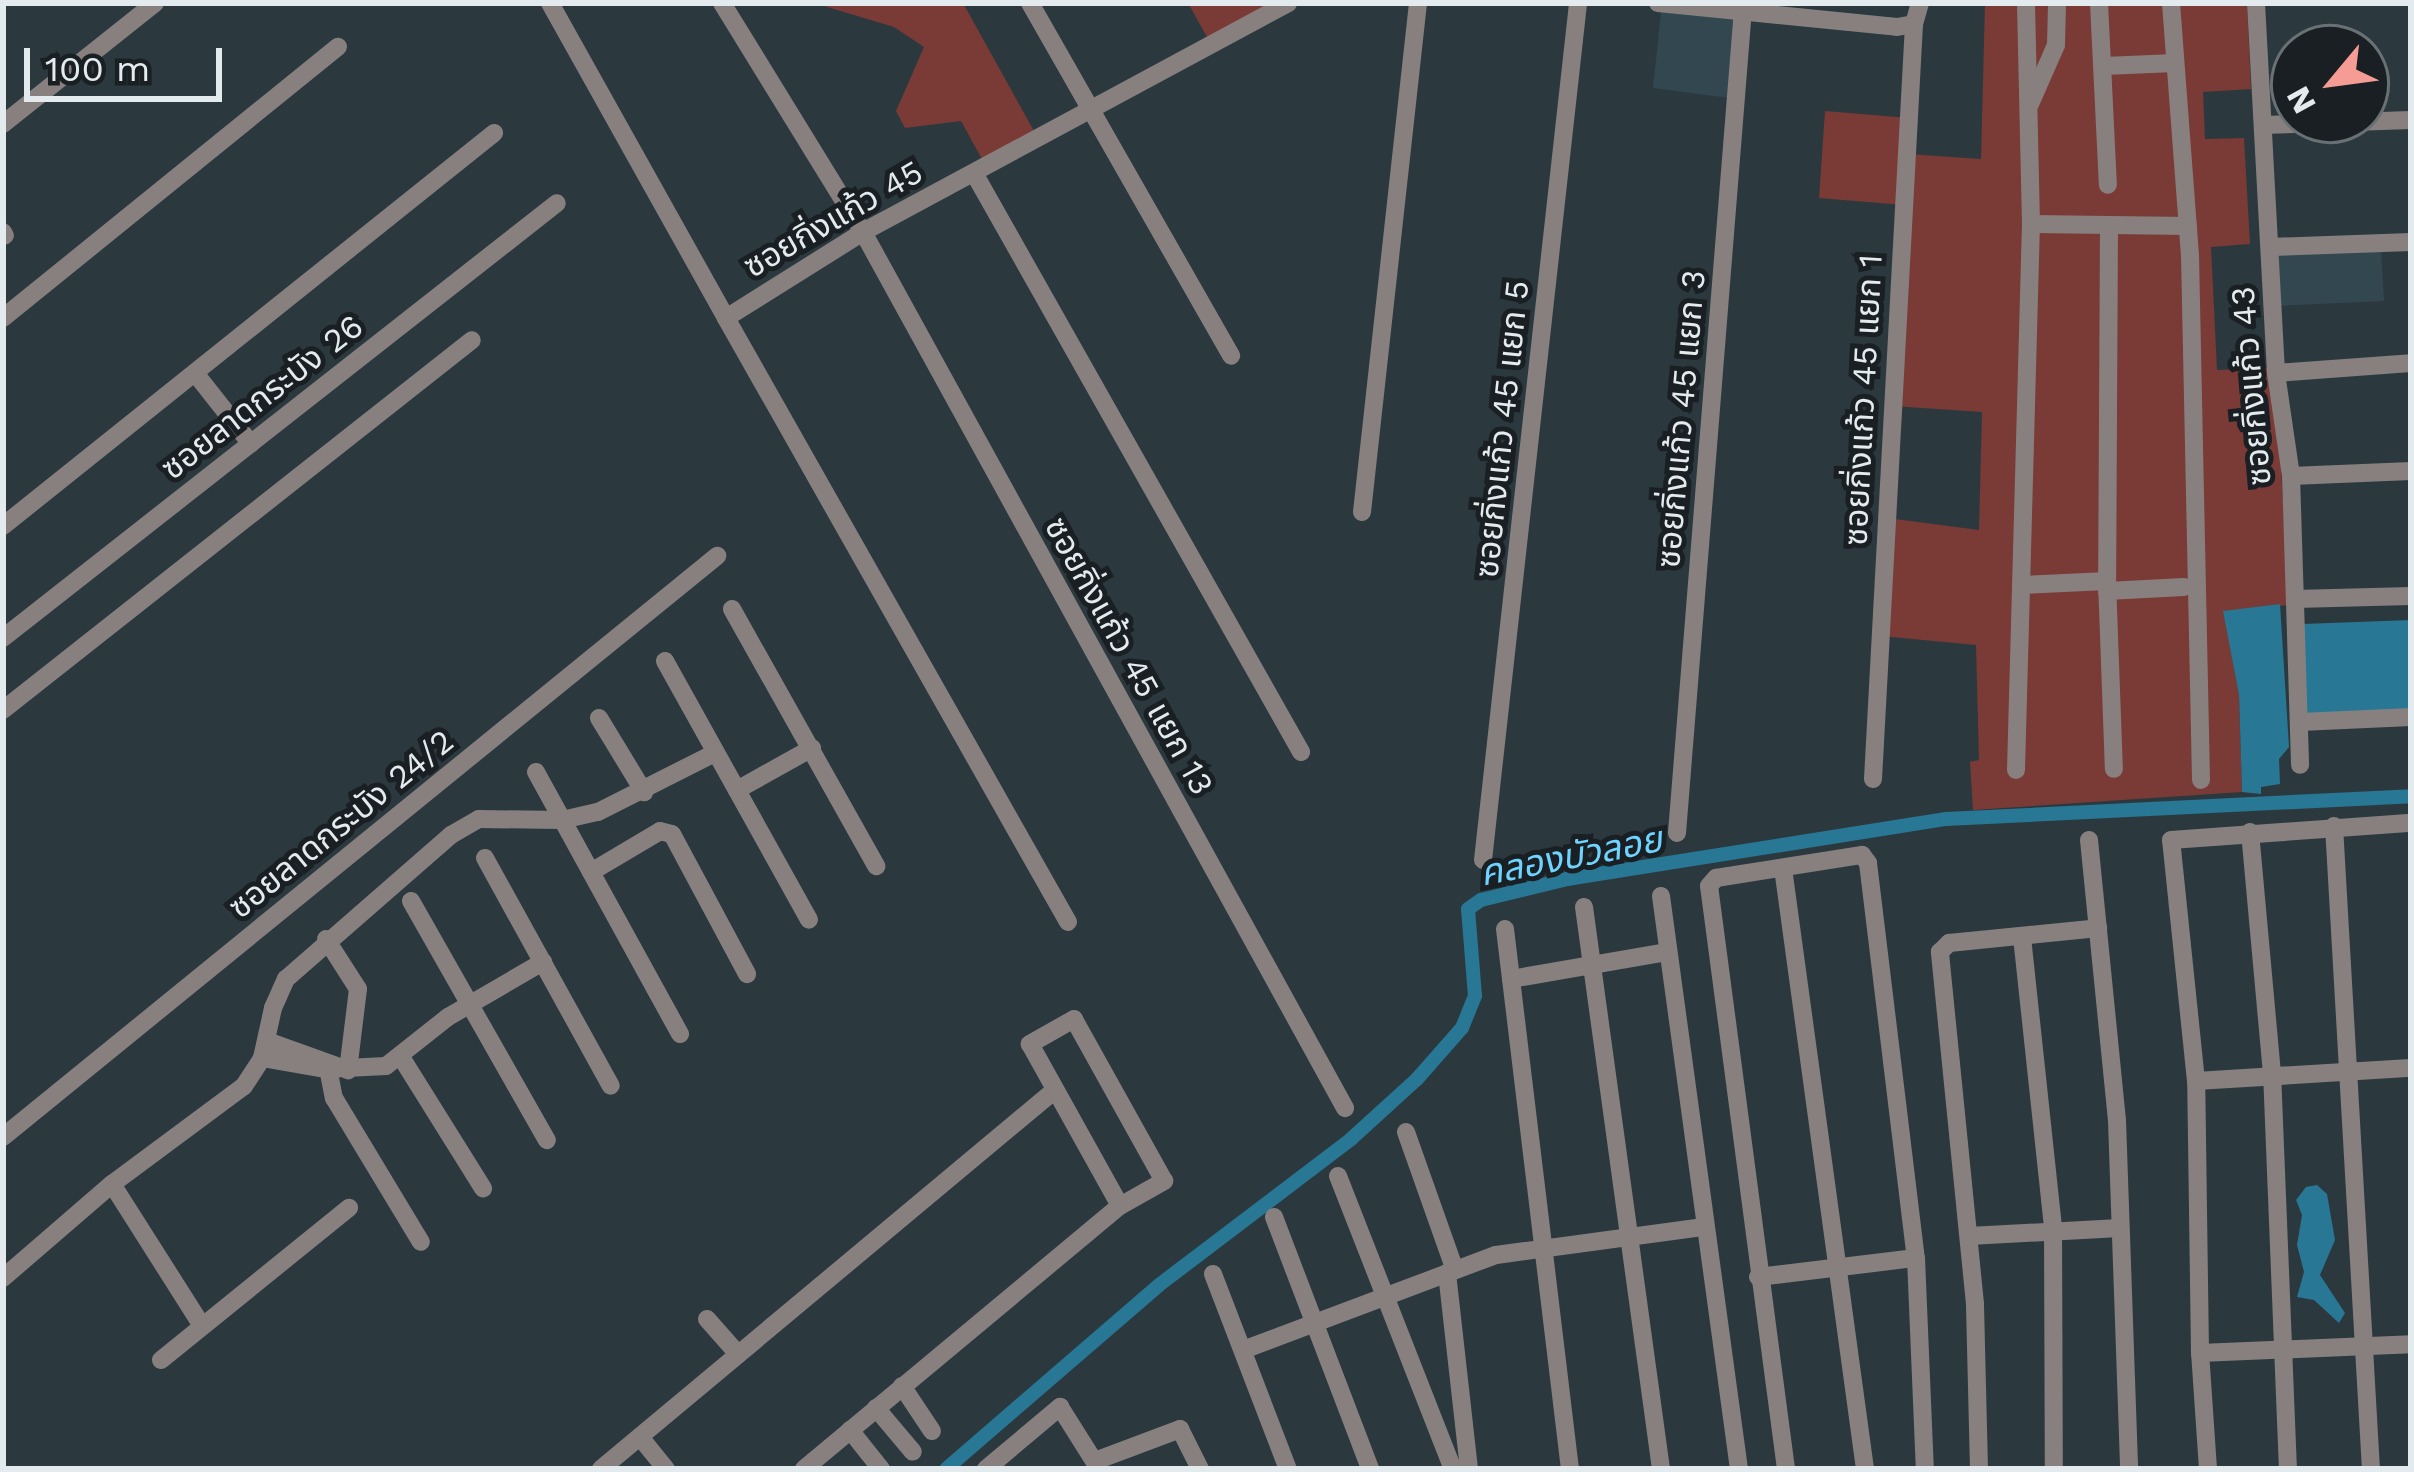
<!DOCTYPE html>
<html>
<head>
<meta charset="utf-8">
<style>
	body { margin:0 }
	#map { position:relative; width:2414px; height:1472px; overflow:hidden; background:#2b393f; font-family:"Work Sans","Noto Sans Thai",sans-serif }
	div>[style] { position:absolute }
	.built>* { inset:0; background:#324750 }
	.green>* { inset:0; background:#7a3a36 }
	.water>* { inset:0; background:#287795 }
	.canal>* { height:14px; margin:-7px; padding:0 7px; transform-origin:7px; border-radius:7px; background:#287795 }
	.minor>* { height:18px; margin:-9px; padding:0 9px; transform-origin:9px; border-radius:9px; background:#87807f }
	span { translate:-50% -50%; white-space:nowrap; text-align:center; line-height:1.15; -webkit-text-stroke:10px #191f22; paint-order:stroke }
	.street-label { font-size:33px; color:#e3ebef }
	.water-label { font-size:36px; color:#6ed3fe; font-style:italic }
	.frame { position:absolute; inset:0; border:6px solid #e3ebef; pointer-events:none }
	.north { position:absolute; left:2270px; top:24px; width:120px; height:120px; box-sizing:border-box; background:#191f22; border:3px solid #6a7174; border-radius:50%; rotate:241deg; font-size:33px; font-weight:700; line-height:48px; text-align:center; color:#e3ebef }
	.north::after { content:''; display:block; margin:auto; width:42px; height:54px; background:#f59c94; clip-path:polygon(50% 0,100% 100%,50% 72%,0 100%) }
	.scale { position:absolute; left:24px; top:48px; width:198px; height:54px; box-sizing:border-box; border:6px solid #e3ebef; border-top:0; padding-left:15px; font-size:36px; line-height:42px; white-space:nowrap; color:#e3ebef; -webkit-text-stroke:9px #191f22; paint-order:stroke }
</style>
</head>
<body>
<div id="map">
	<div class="built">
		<i style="clip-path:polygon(1661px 12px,1739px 20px,1730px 98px,1653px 88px)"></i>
		<i style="clip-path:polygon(2381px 249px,2384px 301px,2275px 306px,2273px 254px)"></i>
	</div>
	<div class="green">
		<i style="clip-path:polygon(814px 3px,963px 3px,1035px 133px,983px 161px,961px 121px,905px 128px,896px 111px,924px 47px,894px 27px)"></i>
		<i style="clip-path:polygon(1188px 3px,1277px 3px,1207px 37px)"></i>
		<i style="clip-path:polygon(1985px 3px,2247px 3px,2251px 89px,2203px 92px,2205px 139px,2244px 138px,2250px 244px,2211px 247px,2217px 370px,2276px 368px,2288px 605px,2224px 612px,2239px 695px,2242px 792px,1973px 810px,1970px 762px,1979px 760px,1976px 645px,1881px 636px,1887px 518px,1979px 530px,1982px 412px,1893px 406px,1904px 205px,1819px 198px,1825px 111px,1909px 118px,1907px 154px,1981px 159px)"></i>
	</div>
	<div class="water">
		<i style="clip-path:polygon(2280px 604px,2289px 747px,2279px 759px,2280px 784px,2261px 787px,2261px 794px,2242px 792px,2239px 695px,2223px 611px)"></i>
		<i style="clip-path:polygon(2411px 620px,2411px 714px,2306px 718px,2303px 624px)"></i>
		<i style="clip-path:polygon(2317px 1185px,2327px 1194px,2335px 1240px,2320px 1275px,2345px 1313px,2339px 1323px,2314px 1300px,2297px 1297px,2304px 1272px,2297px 1245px,2302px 1215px,2296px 1200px,2306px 1187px)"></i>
	</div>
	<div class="canal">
		<i style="left:946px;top:1469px;width:281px;rotate:-40.8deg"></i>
		<i style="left:1159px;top:1285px;width:241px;rotate:-37.2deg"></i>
		<i style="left:1351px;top:1139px;width:89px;rotate:-42.3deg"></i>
		<i style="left:1417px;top:1079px;width:68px;rotate:-48.6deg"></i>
		<i style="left:1462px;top:1028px;width:35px;rotate:-68deg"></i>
		<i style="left:1475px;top:996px;width:87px;rotate:-94.6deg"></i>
		<i style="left:1468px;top:909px;width:16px;rotate:-35deg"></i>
		<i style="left:1481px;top:900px;width:89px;rotate:-13.7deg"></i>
		<i style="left:1567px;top:879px;width:384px;rotate:-9deg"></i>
		<i style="left:1946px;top:819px;width:466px;rotate:-2.8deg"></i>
	</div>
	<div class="minor">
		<i style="left:550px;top:3px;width:361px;rotate:60.8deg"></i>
		<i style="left:726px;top:318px;width:162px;rotate:-32.1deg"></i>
		<i style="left:863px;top:232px;width:483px;rotate:-28.3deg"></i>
		<i style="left:722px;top:3px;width:269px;rotate:58.4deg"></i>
		<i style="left:863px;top:232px;width:1000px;rotate:61.18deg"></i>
		<i style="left:1030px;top:3px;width:406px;rotate:60.3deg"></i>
		<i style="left:1658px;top:3px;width:240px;rotate:5.7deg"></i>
		<i style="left:1897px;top:27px;width:17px;rotate:-10deg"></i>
		<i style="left:1914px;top:24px;width:22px;rotate:-74deg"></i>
		<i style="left:2099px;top:3px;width:182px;rotate:87.2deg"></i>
		<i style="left:2171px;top:3px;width:253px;rotate:85.7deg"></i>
		<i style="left:2190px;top:255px;width:525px;rotate:88.8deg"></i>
		<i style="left:2256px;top:3px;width:371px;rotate:86.9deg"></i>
		<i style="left:2276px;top:373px;width:104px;rotate:81.7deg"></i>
		<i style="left:2291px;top:476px;width:289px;rotate:88.2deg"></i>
		<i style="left:2104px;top:66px;width:71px;rotate:-2.4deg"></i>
		<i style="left:2030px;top:104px;width:64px;rotate:-66.2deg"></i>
		<i style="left:2056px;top:45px;width:42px;rotate:-88.6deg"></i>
		<i style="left:3px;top:124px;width:194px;rotate:-38.5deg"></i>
		<i style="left:2263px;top:125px;width:148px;rotate:-1.9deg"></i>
		<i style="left:974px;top:173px;width:665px;rotate:60.54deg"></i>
		<i style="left:2031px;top:224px;width:157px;rotate:0.7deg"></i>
		<i style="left:2109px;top:225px;width:356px;rotate:90.3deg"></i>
		<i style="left:2107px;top:581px;width:188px;rotate:87.9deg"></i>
		<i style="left:3px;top:232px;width:4px;rotate:63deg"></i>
		<i style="left:2270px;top:247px;width:141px;rotate:-2deg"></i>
		<i style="left:3px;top:318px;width:431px;rotate:-39deg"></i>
		<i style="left:726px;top:318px;width:694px;rotate:60.48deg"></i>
		<i style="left:195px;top:373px;width:90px;rotate:51.7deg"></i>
		<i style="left:2276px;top:373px;width:135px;rotate:-4.2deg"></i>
		<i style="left:2291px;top:476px;width:120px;rotate:-2.4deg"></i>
		<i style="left:1362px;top:512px;width:512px;rotate:-83.72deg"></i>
		<i style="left:3px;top:526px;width:629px;rotate:-38.67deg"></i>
		<i style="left:2021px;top:585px;width:86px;rotate:-2.7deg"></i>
		<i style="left:2107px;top:591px;width:77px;rotate:-3deg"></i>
		<i style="left:2295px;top:599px;width:116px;rotate:-1.5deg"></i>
		<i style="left:732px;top:609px;width:295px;rotate:60.7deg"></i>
		<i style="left:3px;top:638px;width:704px;rotate:-38.14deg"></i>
		<i style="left:665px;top:661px;width:296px;rotate:60.9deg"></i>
		<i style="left:3px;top:710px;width:597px;rotate:-38.27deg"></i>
		<i style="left:599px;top:718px;width:87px;rotate:58.7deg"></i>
		<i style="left:2300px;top:722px;width:111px;rotate:-2.6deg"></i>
		<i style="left:2016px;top:770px;width:546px;rotate:-88.43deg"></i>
		<i style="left:2031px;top:224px;width:221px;rotate:-91.3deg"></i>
		<i style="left:536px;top:772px;width:299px;rotate:61.2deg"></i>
		<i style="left:1873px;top:779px;width:756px;rotate:-86.89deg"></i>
		<i style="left:737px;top:790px;width:86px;rotate:-29.2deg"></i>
		<i style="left:2334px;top:826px;width:644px;rotate:86.71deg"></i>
		<i style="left:2250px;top:832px;width:241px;rotate:84.8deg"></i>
		<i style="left:2272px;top:1072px;width:397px;rotate:87.7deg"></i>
		<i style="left:1677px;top:833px;width:826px;rotate:-85.42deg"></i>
		<i style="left:2089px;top:840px;width:282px;rotate:84.3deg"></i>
		<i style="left:2117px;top:1121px;width:348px;rotate:88deg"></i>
		<i style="left:485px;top:858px;width:260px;rotate:61.1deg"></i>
		<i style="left:1483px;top:860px;width:862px;rotate:-83.67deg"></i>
		<i style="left:1783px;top:868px;width:607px;rotate:82.23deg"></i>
		<i style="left:591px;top:872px;width:80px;rotate:-30.7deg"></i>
		<i style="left:660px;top:831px;width:12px;rotate:14deg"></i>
		<i style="left:672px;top:834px;width:159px;rotate:61.8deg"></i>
		<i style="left:1661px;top:896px;width:578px;rotate:82.25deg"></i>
		<i style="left:411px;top:901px;width:275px;rotate:60.4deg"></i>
		<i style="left:1584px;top:907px;width:567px;rotate:82.2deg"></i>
		<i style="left:1505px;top:929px;width:544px;rotate:83.14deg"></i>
		<i style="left:2022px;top:937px;width:293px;rotate:83.9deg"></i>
		<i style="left:2053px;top:1228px;width:241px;rotate:89.8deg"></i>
		<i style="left:326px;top:939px;width:59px;rotate:57.4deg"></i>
		<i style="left:358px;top:989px;width:82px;rotate:97deg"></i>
		<i style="left:1511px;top:979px;width:159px;rotate:-9.8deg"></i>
		<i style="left:267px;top:1041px;width:74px;rotate:19.7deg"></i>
		<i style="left:401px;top:1057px;width:155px;rotate:58deg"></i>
		<i style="left:262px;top:1058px;width:65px;rotate:9.8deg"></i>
		<i style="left:326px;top:1069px;width:60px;rotate:-2.9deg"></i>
		<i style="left:386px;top:1066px;width:79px;rotate:-38.3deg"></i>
		<i style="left:448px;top:1017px;width:110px;rotate:-30.1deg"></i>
		<i style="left:327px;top:1063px;width:36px;rotate:79deg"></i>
		<i style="left:334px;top:1098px;width:168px;rotate:58.9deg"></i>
		<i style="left:2196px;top:1081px;width:215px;rotate:-3.5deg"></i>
		<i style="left:1406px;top:1132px;width:146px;rotate:70.5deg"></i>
		<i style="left:3px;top:1137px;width:921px;rotate:-39.14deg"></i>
		<i style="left:1338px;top:1176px;width:315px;rotate:68.6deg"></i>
		<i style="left:112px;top:1184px;width:168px;rotate:57.6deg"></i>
		<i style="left:1274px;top:1217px;width:270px;rotate:69.1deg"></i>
		<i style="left:1969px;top:1236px;width:151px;rotate:-3deg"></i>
		<i style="left:1447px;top:1273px;width:197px;rotate:83.6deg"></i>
		<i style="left:1213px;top:1274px;width:209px;rotate:69deg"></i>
		<i style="left:1758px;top:1277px;width:159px;rotate:-6.9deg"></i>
		<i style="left:3px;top:1278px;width:144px;rotate:-40.8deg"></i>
		<i style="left:112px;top:1184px;width:164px;rotate:-36.6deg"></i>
		<i style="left:244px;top:1086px;width:33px;rotate:-57deg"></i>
		<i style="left:262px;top:1058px;width:51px;rotate:-77.6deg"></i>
		<i style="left:273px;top:1008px;width:32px;rotate:-66deg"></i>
		<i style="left:286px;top:979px;width:219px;rotate:-41.1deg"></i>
		<i style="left:451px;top:835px;width:32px;rotate:-30deg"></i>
		<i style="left:479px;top:819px;width:83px;rotate:0.7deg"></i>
		<i style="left:562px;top:820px;width:37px;rotate:-13deg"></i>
		<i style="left:598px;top:812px;width:131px;rotate:-26.8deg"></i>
		<i style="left:707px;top:1319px;width:47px;rotate:48.5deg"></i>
		<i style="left:1243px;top:1350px;width:270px;rotate:-20.6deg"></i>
		<i style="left:1496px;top:1255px;width:210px;rotate:-7.7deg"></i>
		<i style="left:2200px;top:1353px;width:211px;rotate:-2.4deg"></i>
		<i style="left:161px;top:1360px;width:242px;rotate:-39deg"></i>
		<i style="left:902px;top:1386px;width:54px;rotate:56.3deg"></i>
		<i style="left:876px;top:1408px;width:57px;rotate:49.9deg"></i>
		<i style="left:850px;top:1430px;width:50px;rotate:51.5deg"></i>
		<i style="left:640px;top:1437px;width:41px;rotate:50.9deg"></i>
		<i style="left:1095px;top:1461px;width:91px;rotate:-20.6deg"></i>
		<i style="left:1180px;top:1429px;width:45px;rotate:63.4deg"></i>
		<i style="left:601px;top:1469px;width:591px;rotate:-39.86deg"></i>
		<i style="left:804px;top:1469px;width:411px;rotate:-39.8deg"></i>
		<i style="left:1120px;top:1206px;width:51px;rotate:-29.6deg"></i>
		<i style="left:1164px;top:1181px;width:185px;rotate:-119.1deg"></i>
		<i style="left:1074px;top:1019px;width:51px;rotate:150.4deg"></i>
		<i style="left:1030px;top:1044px;width:185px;rotate:60.9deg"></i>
		<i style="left:986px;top:1469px;width:97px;rotate:-40deg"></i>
		<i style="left:1060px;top:1407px;width:73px;rotate:57.8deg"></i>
		<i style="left:1786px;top:1469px;width:588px;rotate:-97.52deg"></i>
		<i style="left:1709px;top:886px;width:11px;rotate:-49deg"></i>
		<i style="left:1716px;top:878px;width:148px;rotate:-9deg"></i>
		<i style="left:1862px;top:855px;width:10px;rotate:53deg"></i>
		<i style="left:1868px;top:863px;width:398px;rotate:83.1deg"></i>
		<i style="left:1916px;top:1258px;width:211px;rotate:87.6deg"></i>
		<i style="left:1979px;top:1469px;width:165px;rotate:-91.4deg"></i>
		<i style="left:1975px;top:1304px;width:354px;rotate:-95.7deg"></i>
		<i style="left:1940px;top:952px;width:13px;rotate:-45deg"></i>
		<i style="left:1949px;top:943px;width:150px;rotate:-5.7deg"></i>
		<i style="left:2208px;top:1469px;width:116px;rotate:-93.9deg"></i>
		<i style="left:2200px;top:1353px;width:272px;rotate:-90.8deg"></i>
		<i style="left:2196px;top:1081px;width:242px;rotate:-95.9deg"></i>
		<i style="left:2171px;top:840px;width:241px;rotate:-4.1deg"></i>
	</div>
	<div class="street-label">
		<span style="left:833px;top:219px;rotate:-30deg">ซอยกิ่งแก้ว 45</span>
		<span style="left:2251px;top:386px;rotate:-95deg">ซอยกิ่งแก้ว 43</span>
		<span style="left:262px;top:397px;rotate:-38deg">ซอยลาดกระบัง 26</span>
		<span style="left:1863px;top:400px;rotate:-87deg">ซอยกิ่งแก้ว 45 แยก 1</span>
		<span style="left:1681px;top:419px;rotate:-85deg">ซอยกิ่งแก้ว 45 แยก 3</span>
		<span style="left:1502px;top:429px;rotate:-84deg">ซอยกิ่งแก้ว 45 แยก 5</span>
		<span style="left:1129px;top:656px;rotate:61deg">ซอยกิ่งแก้ว 45 แยก 13</span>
		<span style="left:341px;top:824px;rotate:-39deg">ซอยลาดกระบัง 24/2</span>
	</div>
	<div class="water-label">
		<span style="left:1571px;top:857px;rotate:-11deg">คลองบัวลอย</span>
	</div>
	<div class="frame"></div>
	<div class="north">N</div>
	<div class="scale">100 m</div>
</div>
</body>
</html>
